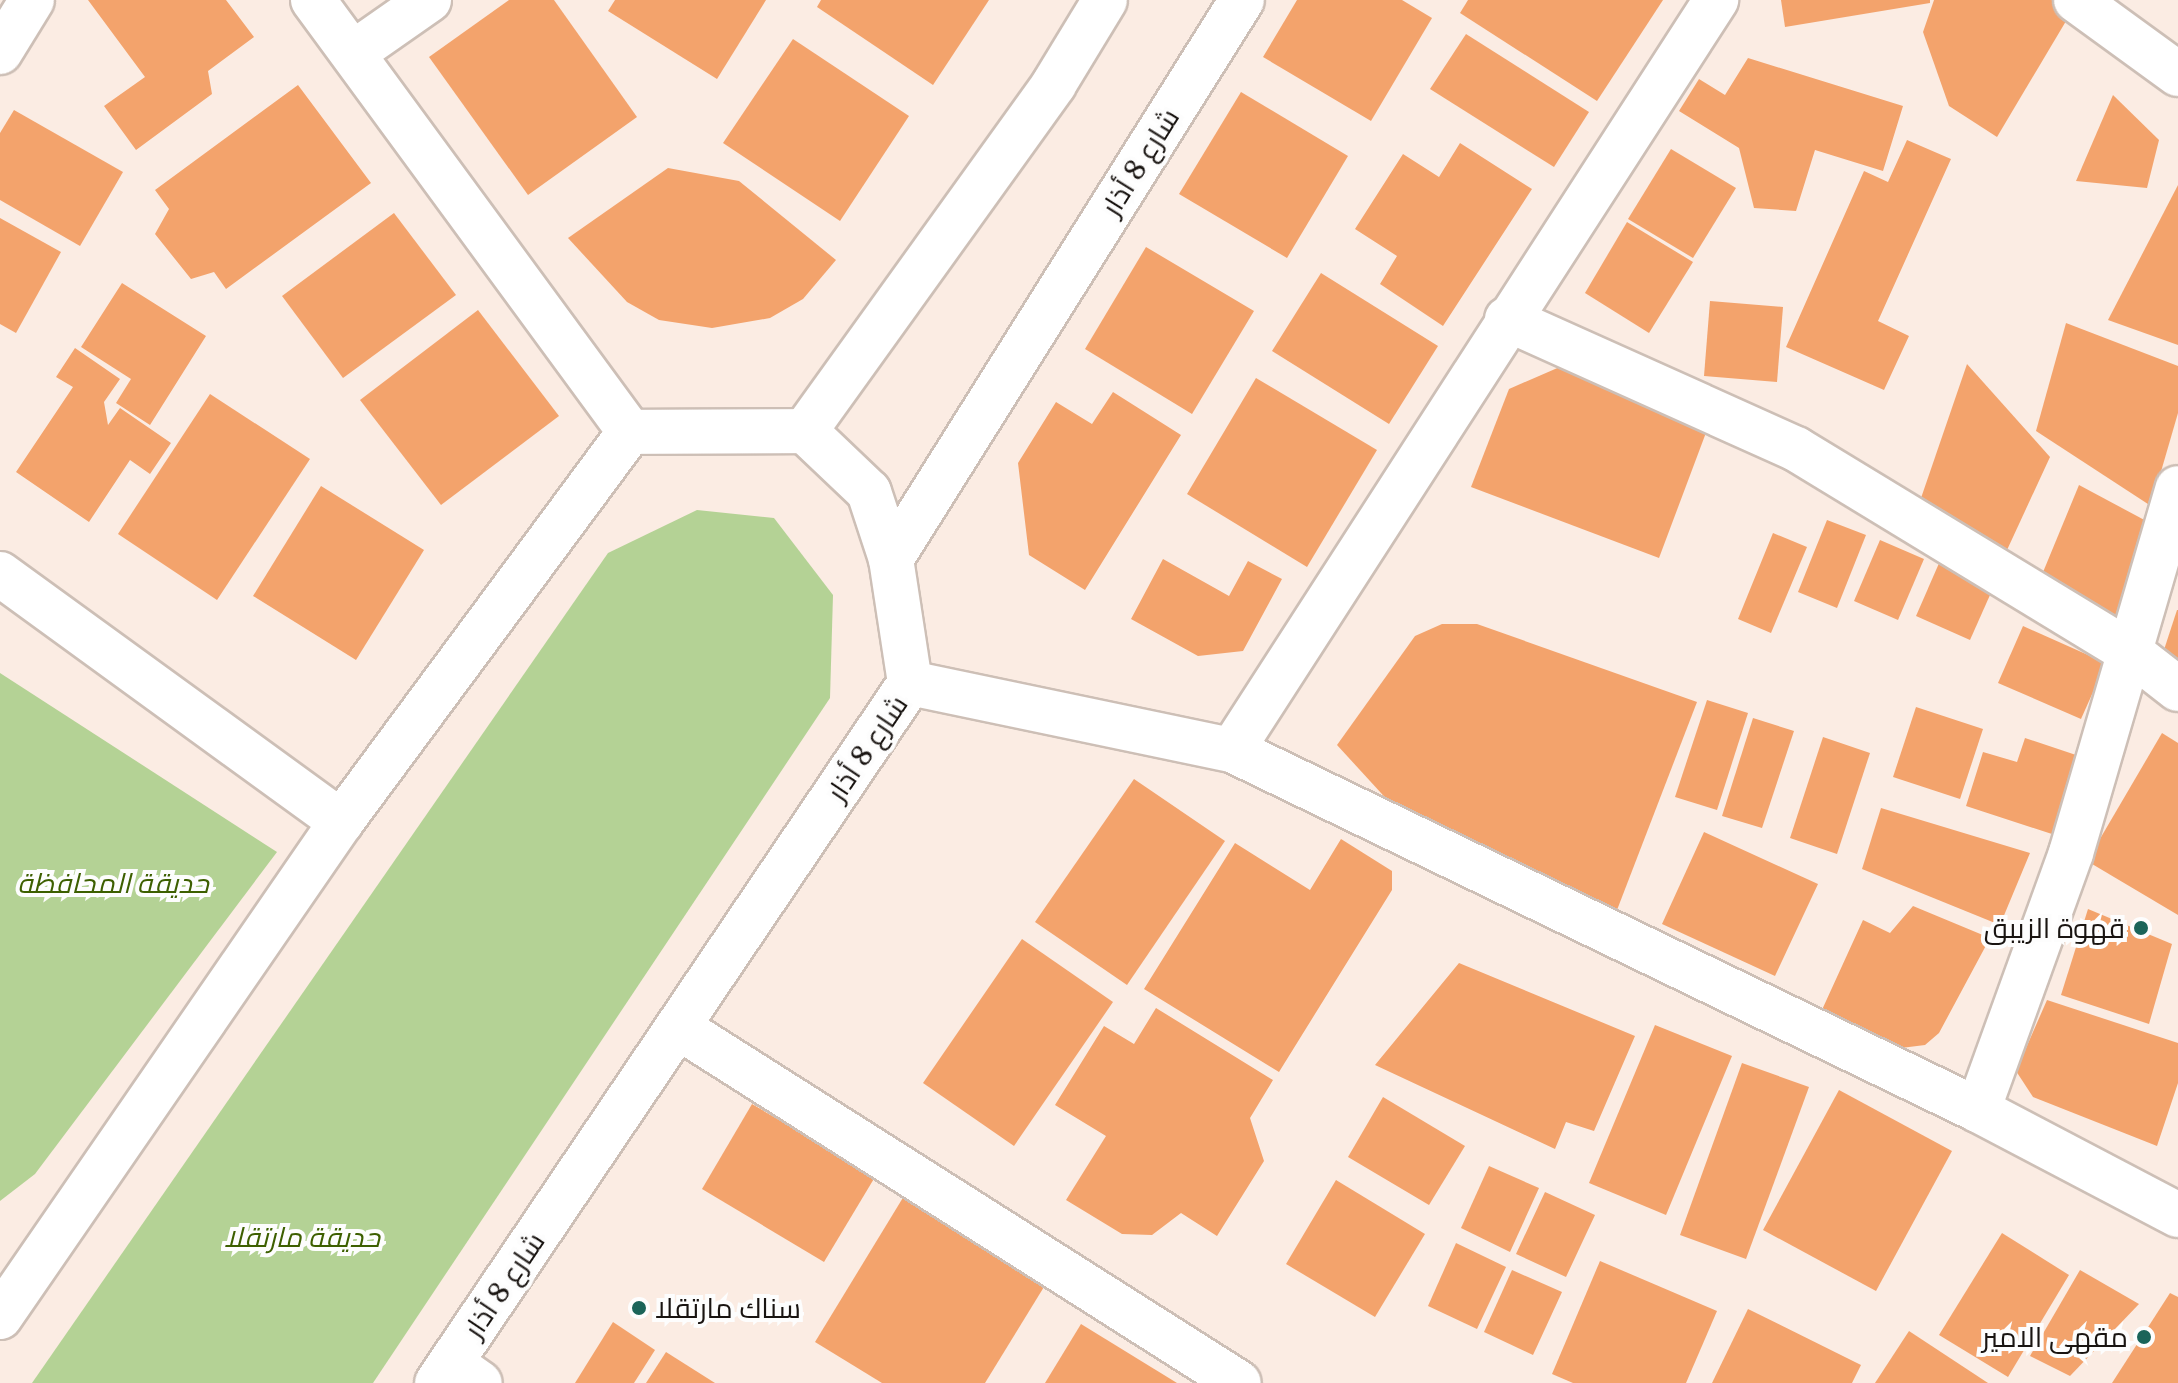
<!DOCTYPE html>
<html>
<head>
<meta charset="utf-8">
<style>
	body { margin:0 }
	#map { position:relative; width:2178px; height:1383px; overflow:hidden; background:#fbece3; font-family:Merriweather,Cairo,serif }
	div>[style] { position:absolute }
	.green>* { inset:0; background:#b4d295 }
	.building>* { inset:0; background:#f3a36c }
	.roads { filter:drop-shadow(2px 0 #cdbfb6) drop-shadow(-2px 0 #cdbfb6) drop-shadow(0 2px #cdbfb6) drop-shadow(0 -2px #cdbfb6) }
	.street>* { height:44px; margin:-22px; padding:0 22px; transform-origin:22px; border-radius:22px; background:#fff }
	.secondary>* { height:44px; margin:-22px; padding:0 22px; transform-origin:22px; border-radius:22px; background:#fff }
	.dots>* { width:22px; height:22px; translate:-50% -50%; box-sizing:border-box; border:4px solid #fdfdfd; border-radius:50% }
	span { translate:-50% -50%; white-space:nowrap; text-align:center; line-height:1.15; -webkit-text-stroke:8px #fdfdfd; paint-order:stroke }
	.street-label { font-size:28px; color:#191411 }
	.park-label { font-size:28px; color:#3d5f00; font-style:italic }
	.poi-label { font-size:28px; color:#191411 }
	.right { translate:-100% -50%; text-align:right }
	.left { translate:0 -50%; text-align:left }
</style>
</head>
<body>
<div id="map">
	<div class="green">
		<i style="clip-path:polygon(697px 510px,774px 518px,833px 595px,830px 698px,373px 1383px,32px 1383px,608px 553px)"></i>
		<i style="clip-path:polygon(0 673px,277px 852px,35px 1174px,0 1201px)"></i>
	</div>
	<div class="building">
		<i style="clip-path:polygon(88px 0,226px 0,254px 37px,208px 71px,212px 94px,136px 150px,104px 106px,145px 77px)"></i>
		<i style="clip-path:polygon(509px 0,554px 0,637px 117px,528px 195px,429px 57px)"></i>
		<i style="clip-path:polygon(615px 0,766px 0,717px 79px,608px 11px)"></i>
		<i style="clip-path:polygon(821px 0,989px 0,933px 85px,817px 7px)"></i>
		<i style="clip-path:polygon(1297px 0,1402px 0,1432px 18px,1371px 121px,1263px 57px)"></i>
		<i style="clip-path:polygon(1468px 0,1663px 0,1597px 101px,1460px 13px)"></i>
		<i style="clip-path:polygon(1781px 0,1930px 0,1930px 3px,1785px 27px)"></i>
		<i style="clip-path:polygon(1934px 0,2054px 0,2072px 11px,1997px 137px,1949px 106px,1923px 32px)"></i>
		<i style="clip-path:polygon(1466px 34px,1589px 112px,1554px 167px,1430px 89px)"></i>
		<i style="clip-path:polygon(793px 39px,909px 116px,840px 221px,723px 143px)"></i>
		<i style="clip-path:polygon(1748px 58px,1903px 106px,1883px 171px,1815px 150px,1796px 211px,1754px 208px,1739px 148px,1679px 111px,1699px 79px,1725px 95px)"></i>
		<i style="clip-path:polygon(298px 85px,371px 183px,226px 289px,214px 272px,191px 279px,155px 234px,169px 209px,155px 190px)"></i>
		<i style="clip-path:polygon(1241px 92px,1348px 156px,1287px 258px,1179px 194px)"></i>
		<i style="clip-path:polygon(2113px 95px,2159px 140px,2147px 188px,2076px 181px)"></i>
		<i style="clip-path:polygon(14px 110px,123px 172px,80px 246px,0 200px,0 133px)"></i>
		<i style="clip-path:polygon(1907px 140px,1951px 159px,1878px 321px,1909px 336px,1884px 390px,1786px 347px,1864px 171px,1888px 182px)"></i>
		<i style="clip-path:polygon(1460px 143px,1532px 189px,1443px 326px,1380px 284px,1397px 256px,1355px 229px,1403px 154px,1439px 177px)"></i>
		<i style="clip-path:polygon(1671px 149px,1736px 188px,1693px 258px,1628px 219px)"></i>
		<i style="clip-path:polygon(668px 168px,739px 181px,836px 260px,803px 299px,770px 318px,712px 328px,659px 320px,627px 302px,568px 238px)"></i>
		<i style="clip-path:polygon(2178px 185px,2178px 345px,2108px 320px)"></i>
		<i style="clip-path:polygon(394px 213px,456px 295px,343px 378px,282px 296px)"></i>
		<i style="clip-path:polygon(0 218px,61px 252px,16px 333px,0 324px)"></i>
		<i style="clip-path:polygon(1627px 222px,1693px 262px,1649px 333px,1585px 293px)"></i>
		<i style="clip-path:polygon(1146px 247px,1254px 311px,1192px 414px,1085px 349px)"></i>
		<i style="clip-path:polygon(1321px 273px,1438px 346px,1389px 424px,1272px 351px)"></i>
		<i style="clip-path:polygon(122px 283px,206px 336px,150px 425px,116px 403px,131px 379px,81px 347px)"></i>
		<i style="clip-path:polygon(1710px 301px,1783px 307px,1777px 382px,1704px 376px)"></i>
		<i style="clip-path:polygon(478px 310px,559px 416px,441px 505px,360px 400px)"></i>
		<i style="clip-path:polygon(2066px 323px,2178px 366px,2178px 413px,2151px 506px,2036px 431px)"></i>
		<i style="clip-path:polygon(75px 348px,120px 379px,104px 402px,108px 425px,120px 408px,171px 443px,150px 474px,130px 460px,89px 522px,16px 472px,73px 387px,56px 377px)"></i>
		<i style="clip-path:polygon(1967px 364px,2050px 457px,2007px 550px,1920px 501px)"></i>
		<i style="clip-path:polygon(1562px 366px,1710px 422px,1659px 558px,1471px 487px,1509px 389px)"></i>
		<i style="clip-path:polygon(1256px 378px,1377px 450px,1307px 567px,1187px 494px)"></i>
		<i style="clip-path:polygon(1113px 392px,1181px 435px,1085px 590px,1029px 555px,1018px 463px,1056px 402px,1092px 424px)"></i>
		<i style="clip-path:polygon(210px 394px,310px 459px,217px 600px,118px 534px)"></i>
		<i style="clip-path:polygon(2079px 485px,2150px 523px,2117px 627px,2041px 577px)"></i>
		<i style="clip-path:polygon(321px 486px,424px 550px,356px 660px,253px 596px)"></i>
		<i style="clip-path:polygon(1827px 520px,1866px 535px,1837px 608px,1798px 592px)"></i>
		<i style="clip-path:polygon(1773px 533px,1807px 547px,1771px 633px,1738px 619px)"></i>
		<i style="clip-path:polygon(1880px 540px,1924px 559px,1898px 620px,1854px 601px)"></i>
		<i style="clip-path:polygon(1163px 559px,1229px 596px,1248px 561px,1282px 579px,1243px 651px,1198px 656px,1131px 619px)"></i>
		<i style="clip-path:polygon(1940px 561px,1994px 586px,1970px 640px,1916px 616px)"></i>
		<i style="clip-path:polygon(2177px 610px,2178px 610px,2178px 672px,2161px 659px)"></i>
		<i style="clip-path:polygon(1442px 624px,1477px 624px,1697px 702px,1617px 910px,1392px 805px,1337px 745px,1415px 636px)"></i>
		<i style="clip-path:polygon(2023px 626px,2106px 663px,2081px 719px,1998px 683px)"></i>
		<i style="clip-path:polygon(1707px 700px,1748px 713px,1717px 810px,1675px 797px)"></i>
		<i style="clip-path:polygon(1916px 707px,1983px 729px,1960px 799px,1893px 777px)"></i>
		<i style="clip-path:polygon(1753px 718px,1794px 731px,1762px 828px,1722px 816px)"></i>
		<i style="clip-path:polygon(2162px 733px,2178px 743px,2178px 915px,2087px 861px)"></i>
		<i style="clip-path:polygon(1823px 737px,1870px 753px,1837px 854px,1790px 838px)"></i>
		<i style="clip-path:polygon(2025px 738px,2079px 756px,2055px 835px,1966px 806px,1983px 752px,2017px 762px)"></i>
		<i style="clip-path:polygon(1134px 779px,1225px 841px,1127px 985px,1035px 922px)"></i>
		<i style="clip-path:polygon(1881px 808px,2030px 853px,2000px 925px,1862px 869px)"></i>
		<i style="clip-path:polygon(1704px 832px,1818px 884px,1775px 976px,1662px 924px)"></i>
		<i style="clip-path:polygon(1341px 839px,1392px 871px,1392px 890px,1279px 1072px,1144px 989px,1235px 843px,1310px 890px)"></i>
		<i style="clip-path:polygon(1913px 906px,1990px 938px,1939px 1033px,1925px 1045px,1893px 1049px,1821px 1012px,1863px 920px,1890px 933px)"></i>
		<i style="clip-path:polygon(2088px 909px,2172px 944px,2149px 1024px,2061px 995px)"></i>
		<i style="clip-path:polygon(1022px 939px,1113px 1002px,1014px 1146px,923px 1083px)"></i>
		<i style="clip-path:polygon(1459px 963px,1635px 1036px,1594px 1131px,1566px 1122px,1555px 1149px,1375px 1065px)"></i>
		<i style="clip-path:polygon(2047px 1000px,2178px 1043px,2178px 1083px,2157px 1146px,2033px 1097px,2016px 1071px)"></i>
		<i style="clip-path:polygon(1156px 1008px,1273px 1080px,1250px 1118px,1264px 1161px,1217px 1236px,1181px 1213px,1152px 1235px,1122px 1234px,1066px 1200px,1106px 1136px,1055px 1105px,1104px 1026px,1134px 1044px)"></i>
		<i style="clip-path:polygon(1655px 1025px,1732px 1056px,1666px 1215px,1589px 1183px)"></i>
		<i style="clip-path:polygon(1742px 1063px,1809px 1087px,1746px 1259px,1680px 1235px)"></i>
		<i style="clip-path:polygon(1839px 1090px,1952px 1151px,1876px 1291px,1763px 1230px)"></i>
		<i style="clip-path:polygon(1383px 1097px,1465px 1146px,1429px 1205px,1348px 1157px)"></i>
		<i style="clip-path:polygon(752px 1104px,875px 1177px,824px 1262px,702px 1189px)"></i>
		<i style="clip-path:polygon(1489px 1166px,1539px 1188px,1510px 1252px,1461px 1228px)"></i>
		<i style="clip-path:polygon(1336px 1180px,1425px 1234px,1375px 1317px,1286px 1264px)"></i>
		<i style="clip-path:polygon(1545px 1192px,1595px 1215px,1566px 1277px,1516px 1254px)"></i>
		<i style="clip-path:polygon(904px 1196px,1047px 1282px,985px 1383px,882px 1383px,815px 1342px)"></i>
		<i style="clip-path:polygon(2002px 1233px,2069px 1275px,2008px 1377px,1939px 1335px)"></i>
		<i style="clip-path:polygon(1456px 1243px,1506px 1267px,1477px 1329px,1428px 1306px)"></i>
		<i style="clip-path:polygon(1600px 1261px,1717px 1311px,1686px 1383px,1573px 1383px,1552px 1374px)"></i>
		<i style="clip-path:polygon(1512px 1270px,1562px 1292px,1533px 1355px,1484px 1332px)"></i>
		<i style="clip-path:polygon(2080px 1270px,2139px 1304px,2070px 1376px,2030px 1356px)"></i>
		<i style="clip-path:polygon(2170px 1293px,2178px 1297px,2178px 1383px,2112px 1383px)"></i>
		<i style="clip-path:polygon(1748px 1309px,1861px 1365px,1852px 1383px,1712px 1383px)"></i>
		<i style="clip-path:polygon(613px 1322px,655px 1350px,634px 1383px,575px 1383px)"></i>
		<i style="clip-path:polygon(1081px 1324px,1177px 1383px,1045px 1383px)"></i>
		<i style="clip-path:polygon(1909px 1331px,1988px 1383px,1875px 1383px)"></i>
		<i style="clip-path:polygon(666px 1352px,715px 1383px,646px 1383px)"></i>
	</div>
	<div class="roads">
		<div class="street">
			<i style="left:2076px;top:0;width:126px;rotate:36deg"></i>
			<i style="left:356px;top:51px;width:89px;rotate:-34.9deg"></i>
			<i style="left:0;top:52px;width:61px;rotate:-58.4deg"></i>
			<i style="left:1507px;top:319px;width:317px;rotate:24.2deg"></i>
			<i style="left:1796px;top:449px;width:394px;rotate:31.3deg"></i>
			<i style="left:2133px;top:654px;width:57px;rotate:37.9deg"></i>
			<i style="left:0;top:574px;width:422px;rotate:36deg"></i>
			<i style="left:1232px;top:750px;width:893px;rotate:-57.16deg"></i>
			<i style="left:678px;top:1027px;width:664px;rotate:32.4deg"></i>
			<i style="left:1978px;top:1110px;width:273px;rotate:-70.1deg"></i>
			<i style="left:2071px;top:853px;width:380px;rotate:-73.7deg"></i>
			<i style="left:451px;top:1363px;width:35px;rotate:35deg"></i>
		</div>
		<div class="secondary">
			<i style="left:313px;top:0;width:536px;rotate:53.73deg"></i>
			<i style="left:805px;top:431px;width:88px;rotate:43.6deg"></i>
			<i style="left:869px;top:492px;width:71px;rotate:71.8deg"></i>
			<i style="left:910px;top:683px;width:329px;rotate:11.8deg"></i>
			<i style="left:1232px;top:750px;width:828px;rotate:25.76deg"></i>
			<i style="left:1978px;top:1110px;width:226px;rotate:27.7deg"></i>
			<i style="left:0;top:1317px;width:601px;rotate:-55.44deg"></i>
			<i style="left:341px;top:822px;width:485px;rotate:-53.5deg"></i>
			<i style="left:630px;top:432px;width:175px;rotate:-0.3deg"></i>
			<i style="left:805px;top:431px;width:427px;rotate:-54.3deg"></i>
			<i style="left:1054px;top:84px;width:98px;rotate:-58.7deg"></i>
			<i style="left:437px;top:1383px;width:845px;rotate:-55.95deg"></i>
			<i style="left:910px;top:683px;width:125px;rotate:-98.7deg"></i>
			<i style="left:891px;top:559px;width:660px;rotate:-57.88deg"></i>
		</div>
	</div>
	<div class="dots">
		<i style="left:2141px;top:928px;background:#1b6459"></i>
		<i style="left:639px;top:1308px;background:#1b6459"></i>
		<i style="left:2144px;top:1337px;background:#1b6459"></i>
	</div>
	<div class="street-label">
		<span style="left:1140px;top:162px;rotate:-58deg">شارع 8 أذار</span>
		<span style="left:867px;top:748px;rotate:-56deg">شارع 8 أذار</span>
		<span style="left:504px;top:1285px;rotate:-56deg">شارع 8 أذار</span>
	</div>
	<div class="park-label">
		<span style="left:113px;top:883px">حديقة المحافظة</span>
		<span style="left:302px;top:1237px">حديقة مارتقلا</span>
	</div>
	<div class="poi-label">
		<span class="right" style="left:2125px;top:928px">قهوة الزيبق</span>
		<span class="left" style="left:655px;top:1308px">سناك مارتقلا</span>
		<span class="right" style="left:2128px;top:1337px">مقهى الامير</span>
	</div>
</div>
</body>
</html>
